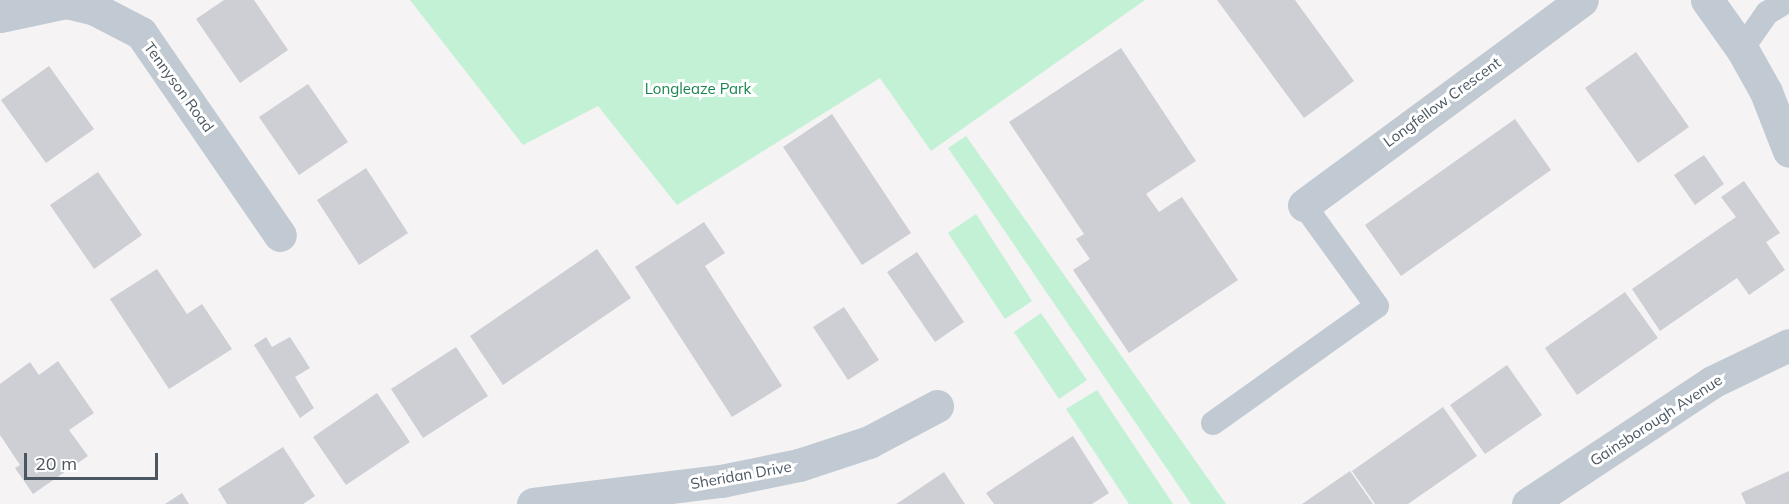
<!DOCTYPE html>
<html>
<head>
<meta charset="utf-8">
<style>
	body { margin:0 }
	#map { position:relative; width:1789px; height:504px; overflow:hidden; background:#f5f3f3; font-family:Mulish,sans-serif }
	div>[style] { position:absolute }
	.green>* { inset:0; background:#c3f1d5 }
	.building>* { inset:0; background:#cdcfd5 }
	.service>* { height:24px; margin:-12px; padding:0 12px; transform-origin:12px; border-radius:12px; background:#c1cad2 }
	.minor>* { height:33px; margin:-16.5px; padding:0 16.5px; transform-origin:16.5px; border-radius:16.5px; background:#c1cad2 }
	span { translate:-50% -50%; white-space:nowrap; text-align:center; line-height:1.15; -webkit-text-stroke:6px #fff; paint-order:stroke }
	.street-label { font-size:15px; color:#4a5661 }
	.park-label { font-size:15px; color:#17864f }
	.scale { position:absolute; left:24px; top:453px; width:134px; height:27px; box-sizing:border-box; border:3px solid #4a5661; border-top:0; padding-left:8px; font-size:18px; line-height:21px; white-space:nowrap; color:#4a5661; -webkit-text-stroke:4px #fff; paint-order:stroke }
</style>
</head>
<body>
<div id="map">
	<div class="green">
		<i style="clip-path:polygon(410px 0,1145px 0,931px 151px,880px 78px,677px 205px,598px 106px,523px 145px)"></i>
		<i style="clip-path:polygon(966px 136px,1226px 504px,1191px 504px,948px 148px)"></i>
		<i style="clip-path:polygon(976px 214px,1032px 301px,1005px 319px,948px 233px)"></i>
		<i style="clip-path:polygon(1041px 313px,1087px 380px,1059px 399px,1014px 332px)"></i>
		<i style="clip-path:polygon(1097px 390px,1173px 504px,1129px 504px,1066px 409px)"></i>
	</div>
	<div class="building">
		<i style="clip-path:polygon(224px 0,254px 0,288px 50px,240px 83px,196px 19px)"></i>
		<i style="clip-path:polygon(1217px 0,1295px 0,1354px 81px,1304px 118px)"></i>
		<i style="clip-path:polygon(1121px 48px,1196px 161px,1146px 194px,1159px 212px,1182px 197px,1238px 280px,1129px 353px,1073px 270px,1090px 259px,1076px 239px,1084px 234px,1009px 122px)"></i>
		<i style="clip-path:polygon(1636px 52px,1689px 127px,1638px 163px,1585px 88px)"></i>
		<i style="clip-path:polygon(49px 66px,94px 129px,46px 163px,1px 100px)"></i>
		<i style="clip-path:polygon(308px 84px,348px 142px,299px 175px,259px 117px)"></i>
		<i style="clip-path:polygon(832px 114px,911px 233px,862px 265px,783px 147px)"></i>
		<i style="clip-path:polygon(1515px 119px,1551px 170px,1401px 276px,1365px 225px)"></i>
		<i style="clip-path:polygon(1704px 155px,1724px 184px,1695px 205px,1674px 175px)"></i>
		<i style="clip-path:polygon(366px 168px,408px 233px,359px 265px,317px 200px)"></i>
		<i style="clip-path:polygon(98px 172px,142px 235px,94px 269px,50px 205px)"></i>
		<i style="clip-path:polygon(1744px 181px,1780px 233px,1766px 242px,1785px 270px,1749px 295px,1737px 278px,1660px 331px,1632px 289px,1736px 217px,1721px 197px)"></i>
		<i style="clip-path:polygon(704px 222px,725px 253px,705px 266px,782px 386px,732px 417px,635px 267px)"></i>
		<i style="clip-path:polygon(597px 249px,631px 298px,503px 385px,470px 336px)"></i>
		<i style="clip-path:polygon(917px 252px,964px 322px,935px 342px,887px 272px)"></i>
		<i style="clip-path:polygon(157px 269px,187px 314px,202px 304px,232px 349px,169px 389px,110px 299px)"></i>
		<i style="clip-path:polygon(1625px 292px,1658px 338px,1577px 395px,1545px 348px)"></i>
		<i style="clip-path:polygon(844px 307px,879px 360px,848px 380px,813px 327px)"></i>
		<i style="clip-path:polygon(266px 337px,272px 347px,290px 337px,310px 368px,295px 377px,314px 408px,300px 418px,254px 345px)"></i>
		<i style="clip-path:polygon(456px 347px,488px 396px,423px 438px,391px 389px)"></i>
		<i style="clip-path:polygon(58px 361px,94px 413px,69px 430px,88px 456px,33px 494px,15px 468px,20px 465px,0 435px,0 384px,30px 362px,39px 375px)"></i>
		<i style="clip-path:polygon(1507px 365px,1542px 415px,1485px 454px,1450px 405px)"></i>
		<i style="clip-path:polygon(377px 393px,410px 442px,346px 485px,313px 437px)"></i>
		<i style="clip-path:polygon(1443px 407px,1477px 456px,1408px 504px,1375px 504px,1352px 471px)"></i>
		<i style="clip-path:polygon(1073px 436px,1109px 493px,1092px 504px,994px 504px,986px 493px)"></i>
		<i style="clip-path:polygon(283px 447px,315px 496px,303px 504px,227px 504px,218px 489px)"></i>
		<i style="clip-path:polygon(1350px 471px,1373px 504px,1302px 504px)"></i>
		<i style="clip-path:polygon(1789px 471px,1789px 504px,1746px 504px,1741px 493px)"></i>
		<i style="clip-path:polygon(944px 472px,965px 504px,896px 504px,901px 501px)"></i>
		<i style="clip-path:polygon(182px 493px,189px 504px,165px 504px)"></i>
	</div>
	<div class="service">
		<i style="left:1742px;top:49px;width:44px;rotate:-55.2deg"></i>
		<i style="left:1767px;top:13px;width:26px;rotate:-31deg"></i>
		<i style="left:1213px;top:423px;width:201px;rotate:-35.5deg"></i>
		<i style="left:1377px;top:306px;width:125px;rotate:-125.9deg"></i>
	</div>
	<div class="minor">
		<i style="left:1707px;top:0;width:60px;rotate:54.5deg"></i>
		<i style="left:1742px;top:49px;width:49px;rotate:60.8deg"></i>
		<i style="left:1766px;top:92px;width:63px;rotate:68.7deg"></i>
		<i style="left:0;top:16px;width:67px;rotate:-12deg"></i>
		<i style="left:66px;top:2px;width:28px;rotate:13deg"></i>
		<i style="left:93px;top:8px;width:54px;rotate:27.5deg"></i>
		<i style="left:141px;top:33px;width:245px;rotate:55.5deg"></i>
		<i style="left:1304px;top:205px;width:345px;rotate:-36.4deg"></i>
		<i style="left:533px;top:504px;width:189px;rotate:-7deg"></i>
		<i style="left:721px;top:481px;width:80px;rotate:-11.6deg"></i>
		<i style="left:799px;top:465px;width:74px;rotate:-18.2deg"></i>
		<i style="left:869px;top:442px;width:77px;rotate:-27.9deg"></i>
		<i style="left:1528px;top:504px;width:221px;rotate:-33.5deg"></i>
		<i style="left:1712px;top:382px;width:85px;rotate:-25.7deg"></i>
	</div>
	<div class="street-label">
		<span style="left:179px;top:87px;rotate:54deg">Tennyson Road</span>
		<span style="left:1442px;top:102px;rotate:-36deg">Longfellow Crescent</span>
		<span style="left:1656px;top:420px;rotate:-33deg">Gainsborough Avenue</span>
		<span style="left:741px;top:475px;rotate:-10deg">Sheridan Drive</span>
	</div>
	<div class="park-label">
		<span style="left:698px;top:89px">Longleaze Park</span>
	</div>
	<div class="scale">20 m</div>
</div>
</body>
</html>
